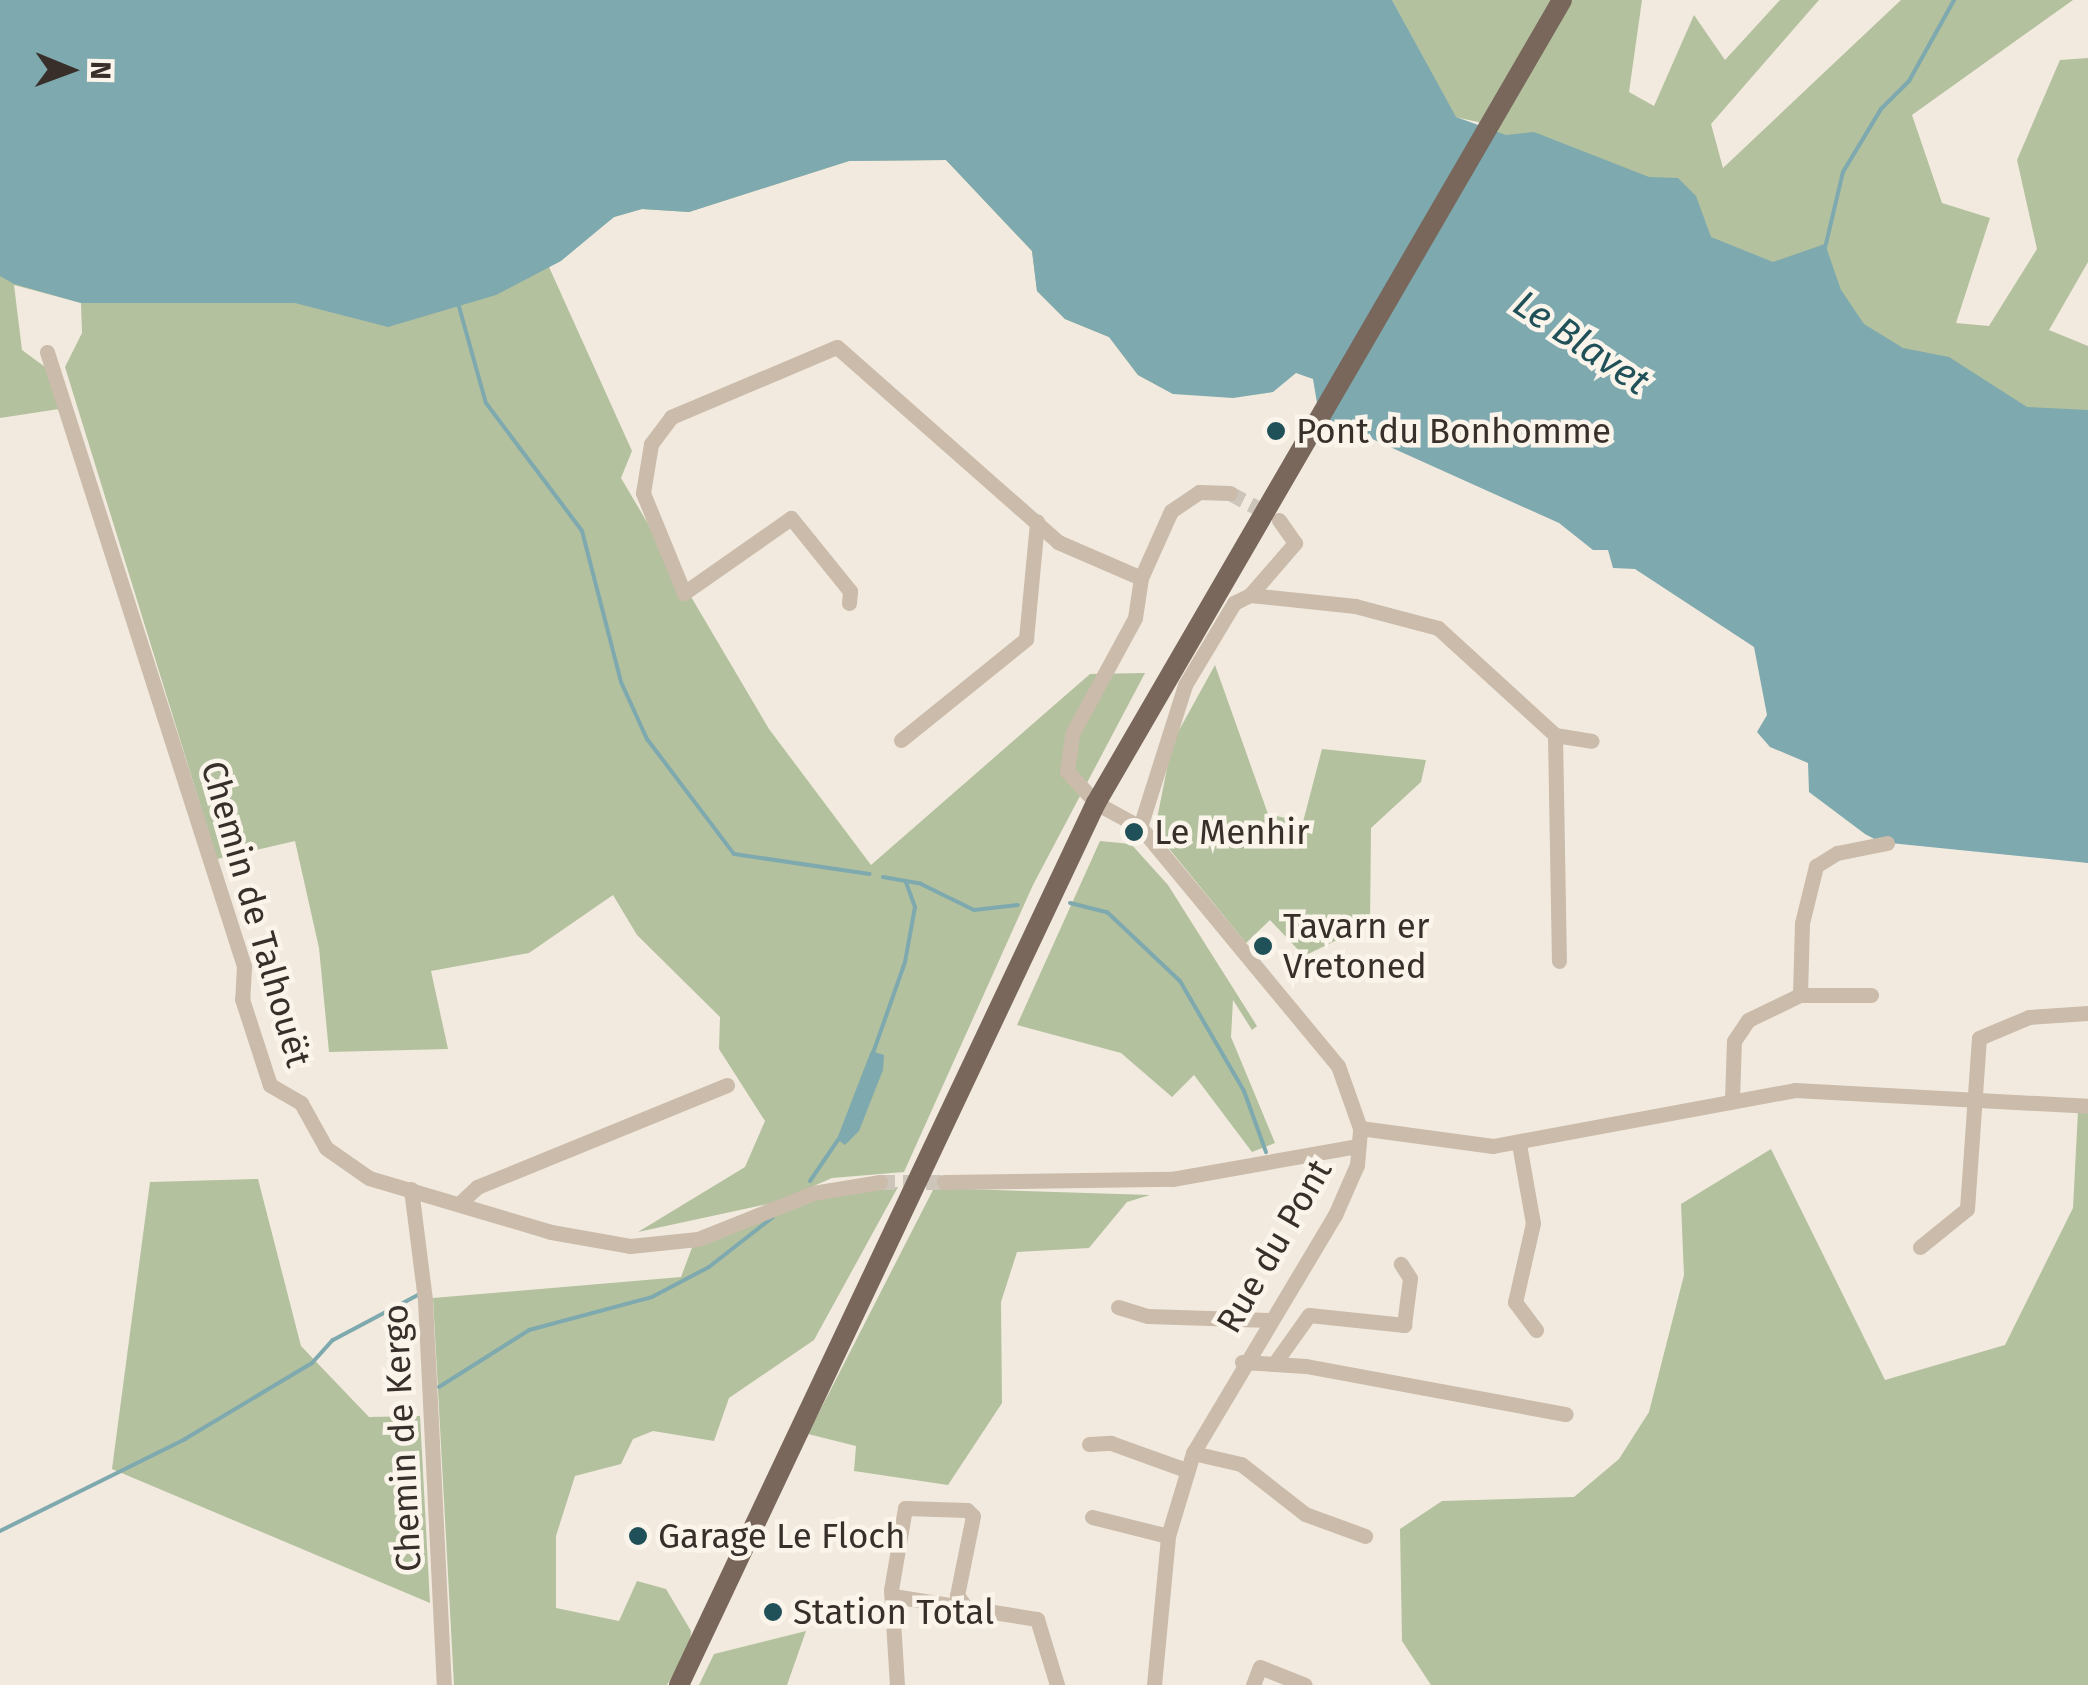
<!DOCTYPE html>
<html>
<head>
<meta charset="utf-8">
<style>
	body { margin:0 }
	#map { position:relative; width:2088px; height:1685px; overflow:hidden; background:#f2eade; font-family:"Fira Sans",sans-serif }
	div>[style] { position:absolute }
	.green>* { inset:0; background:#b3c19e }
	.water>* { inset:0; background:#7ea9af }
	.stream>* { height:4px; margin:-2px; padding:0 2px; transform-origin:2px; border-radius:2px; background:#7ea9af }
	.minor-tunnel>* { height:15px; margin-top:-7.5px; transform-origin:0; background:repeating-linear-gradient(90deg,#cdc5ba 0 15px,transparent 0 23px) }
	.minor>* { height:15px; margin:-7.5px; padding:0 7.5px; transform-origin:7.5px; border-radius:7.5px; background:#cabbaa }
	.major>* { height:20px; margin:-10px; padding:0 10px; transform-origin:10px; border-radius:10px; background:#79675b }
	.dots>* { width:28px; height:28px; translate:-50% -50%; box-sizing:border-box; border:5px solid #faf4eb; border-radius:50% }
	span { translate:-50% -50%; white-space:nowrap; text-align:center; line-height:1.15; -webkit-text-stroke:9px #faf4eb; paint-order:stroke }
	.poi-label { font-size:35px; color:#382f2a }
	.left { translate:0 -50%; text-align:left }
	.street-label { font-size:35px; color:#382f2a }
	.water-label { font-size:38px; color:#205159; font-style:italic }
	.north { position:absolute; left:20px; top:20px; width:100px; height:100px; -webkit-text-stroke:8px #faf4eb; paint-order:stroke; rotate:91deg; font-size:28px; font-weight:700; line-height:40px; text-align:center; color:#382f2a }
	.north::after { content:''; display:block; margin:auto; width:35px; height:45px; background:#382f2a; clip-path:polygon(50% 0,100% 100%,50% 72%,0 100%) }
</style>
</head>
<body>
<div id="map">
	<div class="green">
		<i style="clip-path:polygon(0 0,777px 0,1273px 392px,1173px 394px,1138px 375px,1109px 337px,1065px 319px,1037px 291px,1032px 251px,946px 160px,849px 161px,689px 212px,642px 209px,614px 217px,549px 267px,632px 451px,621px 478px,769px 729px,871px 865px,1090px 674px,1145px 673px,1033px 885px,904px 1172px,832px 1178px,777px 1202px,638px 1232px,745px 1167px,765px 1121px,719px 1049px,720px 1017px,637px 935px,613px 895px,529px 953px,431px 971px,448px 1049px,329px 1052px,319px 948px,295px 841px,217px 859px,65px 367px,82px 333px,81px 303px,14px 285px,22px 350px,45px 367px,59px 409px,0 418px)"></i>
		<i style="clip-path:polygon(1392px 0,1642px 0,1629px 92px,1654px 106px,1694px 15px,1725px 60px,1780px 0,1819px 0,1711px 124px,1723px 168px,1901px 0,2073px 0,1912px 115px,1942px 203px,1990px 218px,1956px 323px,1989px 326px,2037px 249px,2017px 160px,2060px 60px,2088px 58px,2088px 262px,2049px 330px,2088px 346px,2088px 532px,1478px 122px,1455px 117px)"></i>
		<i style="clip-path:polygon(1215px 665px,1268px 814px,1303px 822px,1322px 749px,1426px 760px,1421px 782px,1371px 828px,1370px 924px,1304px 956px,1270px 920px,1246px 943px,1162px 840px,1157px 819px,1172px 743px)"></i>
		<i style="clip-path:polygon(1100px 841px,1131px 844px,1168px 885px,1257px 1026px,1252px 1030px,1233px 1000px,1231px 1037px,1275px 1143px,1252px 1152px,1194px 1075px,1172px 1097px,1121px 1053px,1017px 1025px)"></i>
		<i style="clip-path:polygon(2088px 1110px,2088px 1685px,1431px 1685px,1402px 1641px,1400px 1529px,1442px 1501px,1574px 1497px,1619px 1459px,1649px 1412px,1684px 1275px,1681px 1204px,1771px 1149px,1885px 1380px,2005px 1345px,2073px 1208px,2078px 1111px)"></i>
		<i style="clip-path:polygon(258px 1179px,301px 1346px,369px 1417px,420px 1416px,430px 1603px,112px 1469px,150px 1182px)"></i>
		<i style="clip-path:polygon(898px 1187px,814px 1340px,729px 1398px,714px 1441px,653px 1431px,633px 1439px,621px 1464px,575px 1476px,556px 1536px,556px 1608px,619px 1621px,637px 1581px,666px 1589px,691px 1631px,690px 1647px,667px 1685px,454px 1685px,433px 1298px,681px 1277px,693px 1245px,822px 1198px)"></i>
		<i style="clip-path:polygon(934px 1188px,1150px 1195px,1127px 1202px,1089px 1248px,1017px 1252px,1001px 1302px,1002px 1403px,948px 1485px,854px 1471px,856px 1446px,808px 1434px)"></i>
		<i style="clip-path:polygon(806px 1631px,787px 1685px,699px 1685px,714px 1654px)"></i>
	</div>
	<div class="water">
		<i style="clip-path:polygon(0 0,1392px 0,1456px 117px,1506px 135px,1534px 132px,1649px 177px,1678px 178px,1696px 196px,1711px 237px,1773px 262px,1825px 244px,1841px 290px,1864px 324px,1903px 348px,1949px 357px,2027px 407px,2088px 410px,2088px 863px,1880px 842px,1865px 834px,1809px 792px,1808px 763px,1770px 747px,1757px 732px,1767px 715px,1754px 647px,1635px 569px,1613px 568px,1608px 550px,1593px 550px,1559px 523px,1319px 415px,1313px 379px,1296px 373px,1273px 392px,1233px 398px,1173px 394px,1138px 375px,1109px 337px,1065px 319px,1037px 291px,1032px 251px,946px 160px,849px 161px,689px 212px,642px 209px,614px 217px,561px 261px,496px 295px,388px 327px,295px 303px,81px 303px,14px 284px,0 276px)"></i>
		<i style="clip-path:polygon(871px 1051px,884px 1055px,883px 1070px,859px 1131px,845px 1145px,837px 1139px)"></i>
	</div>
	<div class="stream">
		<i style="left:1825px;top:248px;width:78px;rotate:-76.7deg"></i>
		<i style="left:1843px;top:172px;width:74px;rotate:-58.9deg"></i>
		<i style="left:1881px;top:109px;width:40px;rotate:-45deg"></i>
		<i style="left:1909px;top:81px;width:93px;rotate:-60.9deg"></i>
		<i style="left:458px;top:303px;width:104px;rotate:74.4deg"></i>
		<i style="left:486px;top:403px;width:160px;rotate:53.1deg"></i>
		<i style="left:582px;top:531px;width:156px;rotate:75.5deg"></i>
		<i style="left:621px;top:682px;width:63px;rotate:65.5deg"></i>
		<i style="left:647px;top:739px;width:144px;rotate:52.9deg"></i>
		<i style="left:734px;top:854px;width:137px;rotate:8.4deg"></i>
		<i style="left:883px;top:877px;width:39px;rotate:10deg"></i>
		<i style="left:921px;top:884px;width:59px;rotate:26.1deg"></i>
		<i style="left:974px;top:910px;width:44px;rotate:-6.5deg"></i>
		<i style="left:1070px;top:903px;width:38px;rotate:14deg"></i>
		<i style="left:1107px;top:912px;width:100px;rotate:43.4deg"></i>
		<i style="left:1180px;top:981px;width:127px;rotate:59.8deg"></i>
		<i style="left:1244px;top:1091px;width:65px;rotate:70.2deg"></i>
		<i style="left:873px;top:1053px;width:96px;rotate:-70.6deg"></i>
		<i style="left:905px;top:962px;width:56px;rotate:-79.7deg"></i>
		<i style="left:915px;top:907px;width:27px;rotate:-110deg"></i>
		<i style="left:810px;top:1181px;width:50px;rotate:-55.7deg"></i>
		<i style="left:439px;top:1387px;width:107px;rotate:-32.3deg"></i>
		<i style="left:529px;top:1330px;width:127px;rotate:-15deg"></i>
		<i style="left:652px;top:1297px;width:64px;rotate:-27.8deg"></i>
		<i style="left:709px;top:1267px;width:81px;rotate:-38deg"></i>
		<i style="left:0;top:1531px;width:207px;rotate:-26.4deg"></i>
		<i style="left:185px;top:1439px;width:148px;rotate:-30.9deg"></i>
		<i style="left:312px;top:1363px;width:31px;rotate:-48deg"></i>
		<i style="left:333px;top:1340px;width:96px;rotate:-27.9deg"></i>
	</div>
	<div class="minor-tunnel">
		<i style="left:1230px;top:493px;width:47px;rotate:28.2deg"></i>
		<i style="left:880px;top:1182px;width:64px"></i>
	</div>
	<div class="minor">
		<i style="left:47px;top:352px;width:645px;rotate:72.21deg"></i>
		<i style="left:244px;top:966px;width:33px;rotate:93deg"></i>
		<i style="left:242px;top:999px;width:90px;rotate:72deg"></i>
		<i style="left:270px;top:1085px;width:36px;rotate:30deg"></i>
		<i style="left:301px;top:1103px;width:51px;rotate:60.9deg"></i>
		<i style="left:326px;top:1148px;width:52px;rotate:34.9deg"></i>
		<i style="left:369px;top:1178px;width:190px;rotate:16.5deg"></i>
		<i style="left:551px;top:1232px;width:80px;rotate:10deg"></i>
		<i style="left:630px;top:1246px;width:68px;rotate:-5.9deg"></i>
		<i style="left:698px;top:1239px;width:124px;rotate:-21.8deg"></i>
		<i style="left:813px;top:1193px;width:68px;rotate:-9.3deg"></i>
		<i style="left:1250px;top:595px;width:69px;rotate:-49.1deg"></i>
		<i style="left:1295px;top:543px;width:28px;rotate:-125deg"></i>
		<i style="left:849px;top:603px;width:12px;rotate:-85deg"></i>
		<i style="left:850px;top:591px;width:94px;rotate:-128.9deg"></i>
		<i style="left:791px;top:518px;width:131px;rotate:145deg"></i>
		<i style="left:684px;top:593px;width:108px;rotate:-112.3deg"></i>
		<i style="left:643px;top:493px;width:50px;rotate:-80.7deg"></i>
		<i style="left:651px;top:444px;width:34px;rotate:-53deg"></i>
		<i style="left:671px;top:417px;width:180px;rotate:-22.9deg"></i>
		<i style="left:837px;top:347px;width:295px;rotate:41.4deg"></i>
		<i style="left:1058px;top:542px;width:90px;rotate:23.4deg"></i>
		<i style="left:1555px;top:735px;width:226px;rotate:89deg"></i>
		<i style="left:1555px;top:735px;width:37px;rotate:9deg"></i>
		<i style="left:901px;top:740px;width:161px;rotate:-38.9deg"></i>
		<i style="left:1026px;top:639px;width:118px;rotate:-84.6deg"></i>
		<i style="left:1140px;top:827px;width:149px;rotate:-72.4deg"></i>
		<i style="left:1185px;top:685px;width:96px;rotate:-59.1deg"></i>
		<i style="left:1234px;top:603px;width:18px;rotate:-27deg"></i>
		<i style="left:1250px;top:595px;width:106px;rotate:6deg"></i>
		<i style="left:1355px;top:606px;width:86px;rotate:14.8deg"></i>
		<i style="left:1438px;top:628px;width:159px;rotate:42.4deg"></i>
		<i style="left:1800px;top:995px;width:72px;rotate:-88.4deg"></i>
		<i style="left:1802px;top:923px;width:59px;rotate:-76.2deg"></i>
		<i style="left:1816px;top:866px;width:25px;rotate:-32deg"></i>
		<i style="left:1837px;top:853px;width:51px;rotate:-11.3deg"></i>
		<i style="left:1732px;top:1100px;width:59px;rotate:-88.1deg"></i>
		<i style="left:1734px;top:1041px;width:25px;rotate:-56deg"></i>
		<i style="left:1748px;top:1020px;width:58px;rotate:-25.7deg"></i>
		<i style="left:1800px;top:995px;width:71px"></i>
		<i style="left:1360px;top:1128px;width:134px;rotate:7.7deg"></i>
		<i style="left:1493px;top:1146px;width:307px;rotate:-10.5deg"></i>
		<i style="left:1795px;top:1090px;width:293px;rotate:3.1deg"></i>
		<i style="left:1519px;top:1144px;width:80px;rotate:80deg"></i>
		<i style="left:1533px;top:1223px;width:81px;rotate:102.8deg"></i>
		<i style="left:1515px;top:1302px;width:35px;rotate:53deg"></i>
		<i style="left:944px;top:1182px;width:228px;rotate:-0.8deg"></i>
		<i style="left:1172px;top:1179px;width:189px;rotate:-10.1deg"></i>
		<i style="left:411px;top:1189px;width:112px;rotate:82.8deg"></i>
		<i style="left:425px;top:1300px;width:385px;rotate:87.2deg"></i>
		<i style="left:461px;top:1202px;width:22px;rotate:-43deg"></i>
		<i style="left:477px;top:1187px;width:270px;rotate:-22.2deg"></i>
		<i style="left:1920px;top:1247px;width:60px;rotate:-39deg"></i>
		<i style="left:1967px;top:1209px;width:171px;rotate:-86deg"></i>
		<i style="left:1979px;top:1038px;width:54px;rotate:-22.8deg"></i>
		<i style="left:2029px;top:1017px;width:59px;rotate:-3.9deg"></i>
		<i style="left:1118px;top:1307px;width:31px;rotate:17deg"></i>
		<i style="left:1148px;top:1316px;width:121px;rotate:1.9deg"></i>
		<i style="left:1242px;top:1362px;width:64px;rotate:3.6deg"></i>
		<i style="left:1306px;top:1366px;width:264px;rotate:10.5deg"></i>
		<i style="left:1274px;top:1364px;width:60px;rotate:-54.5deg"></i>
		<i style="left:1309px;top:1315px;width:96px;rotate:6deg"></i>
		<i style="left:1404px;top:1325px;width:47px;rotate:-82.7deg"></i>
		<i style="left:1410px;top:1278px;width:17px;rotate:-123deg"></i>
		<i style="left:1089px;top:1444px;width:22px;rotate:-3deg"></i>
		<i style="left:1111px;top:1443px;width:80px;rotate:19.8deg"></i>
		<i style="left:1193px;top:1453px;width:49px;rotate:12.9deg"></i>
		<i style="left:1241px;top:1464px;width:81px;rotate:38deg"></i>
		<i style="left:1305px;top:1514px;width:64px;rotate:20.1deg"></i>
		<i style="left:1092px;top:1517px;width:78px;rotate:14deg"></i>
		<i style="left:893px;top:1596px;width:146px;rotate:9.1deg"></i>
		<i style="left:1037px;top:1619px;width:69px;rotate:73.1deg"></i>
		<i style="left:897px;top:1685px;width:95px;rotate:-93.6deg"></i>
		<i style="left:891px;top:1590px;width:83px;rotate:-80.3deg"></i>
		<i style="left:905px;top:1508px;width:62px;rotate:1.8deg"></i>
		<i style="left:967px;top:1510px;width:8px;rotate:45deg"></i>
		<i style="left:973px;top:1516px;width:81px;rotate:101.4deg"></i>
		<i style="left:957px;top:1595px;width:16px;rotate:55deg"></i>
		<i style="left:1154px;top:1685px;width:150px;rotate:-84.6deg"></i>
		<i style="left:1168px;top:1536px;width:87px;rotate:-73.2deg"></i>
		<i style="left:1193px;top:1453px;width:277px;rotate:-59.2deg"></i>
		<i style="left:1335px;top:1215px;width:55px;rotate:-66.3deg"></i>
		<i style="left:1357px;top:1165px;width:37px;rotate:-85deg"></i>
		<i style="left:1360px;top:1128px;width:66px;rotate:-109.5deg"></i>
		<i style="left:1338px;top:1066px;width:310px;rotate:-129.6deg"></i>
		<i style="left:1140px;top:827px;width:50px;rotate:-151.4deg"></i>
		<i style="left:1096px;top:803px;width:43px;rotate:-132.2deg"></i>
		<i style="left:1067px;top:771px;width:37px;rotate:-82deg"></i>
		<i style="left:1072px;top:734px;width:132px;rotate:-61.5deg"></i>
		<i style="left:1135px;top:618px;width:40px;rotate:-81.5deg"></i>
		<i style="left:1141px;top:578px;width:73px;rotate:-65.9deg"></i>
		<i style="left:1171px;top:511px;width:34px;rotate:-34deg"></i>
		<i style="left:1199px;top:492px;width:31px;rotate:2deg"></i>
		<i style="left:1253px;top:1685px;width:19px;rotate:-69deg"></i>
		<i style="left:1260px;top:1667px;width:48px;rotate:21.8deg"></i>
	</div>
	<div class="major">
		<i style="left:679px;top:1685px;width:976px;rotate:-64.7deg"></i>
		<i style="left:1096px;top:803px;width:928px;rotate:-59.87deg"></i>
	</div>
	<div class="dots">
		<i style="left:1276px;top:431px;background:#205159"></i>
		<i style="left:1134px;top:832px;background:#205159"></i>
		<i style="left:1263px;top:946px;background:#205159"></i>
		<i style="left:638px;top:1536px;background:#205159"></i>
		<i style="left:773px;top:1612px;background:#205159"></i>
	</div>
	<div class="poi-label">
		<span class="left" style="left:1296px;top:431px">Pont du Bonhomme</span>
		<span class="left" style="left:1154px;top:832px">Le Menhir</span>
		<span class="left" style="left:1283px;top:946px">Tavarn er<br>Vretoned</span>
		<span class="left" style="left:658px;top:1536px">Garage Le Floch</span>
		<span class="left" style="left:793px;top:1612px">Station Total</span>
	</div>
	<div class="street-label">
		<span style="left:256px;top:914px;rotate:74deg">Chemin de Talhouët</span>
		<span style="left:1274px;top:1246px;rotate:-60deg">Rue du Pont</span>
		<span style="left:402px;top:1438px;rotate:-93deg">Chemin de Kergo</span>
	</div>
	<div class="water-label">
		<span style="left:1581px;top:343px;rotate:34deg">Le Blavet</span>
	</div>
	<div class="north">N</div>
</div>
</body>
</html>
